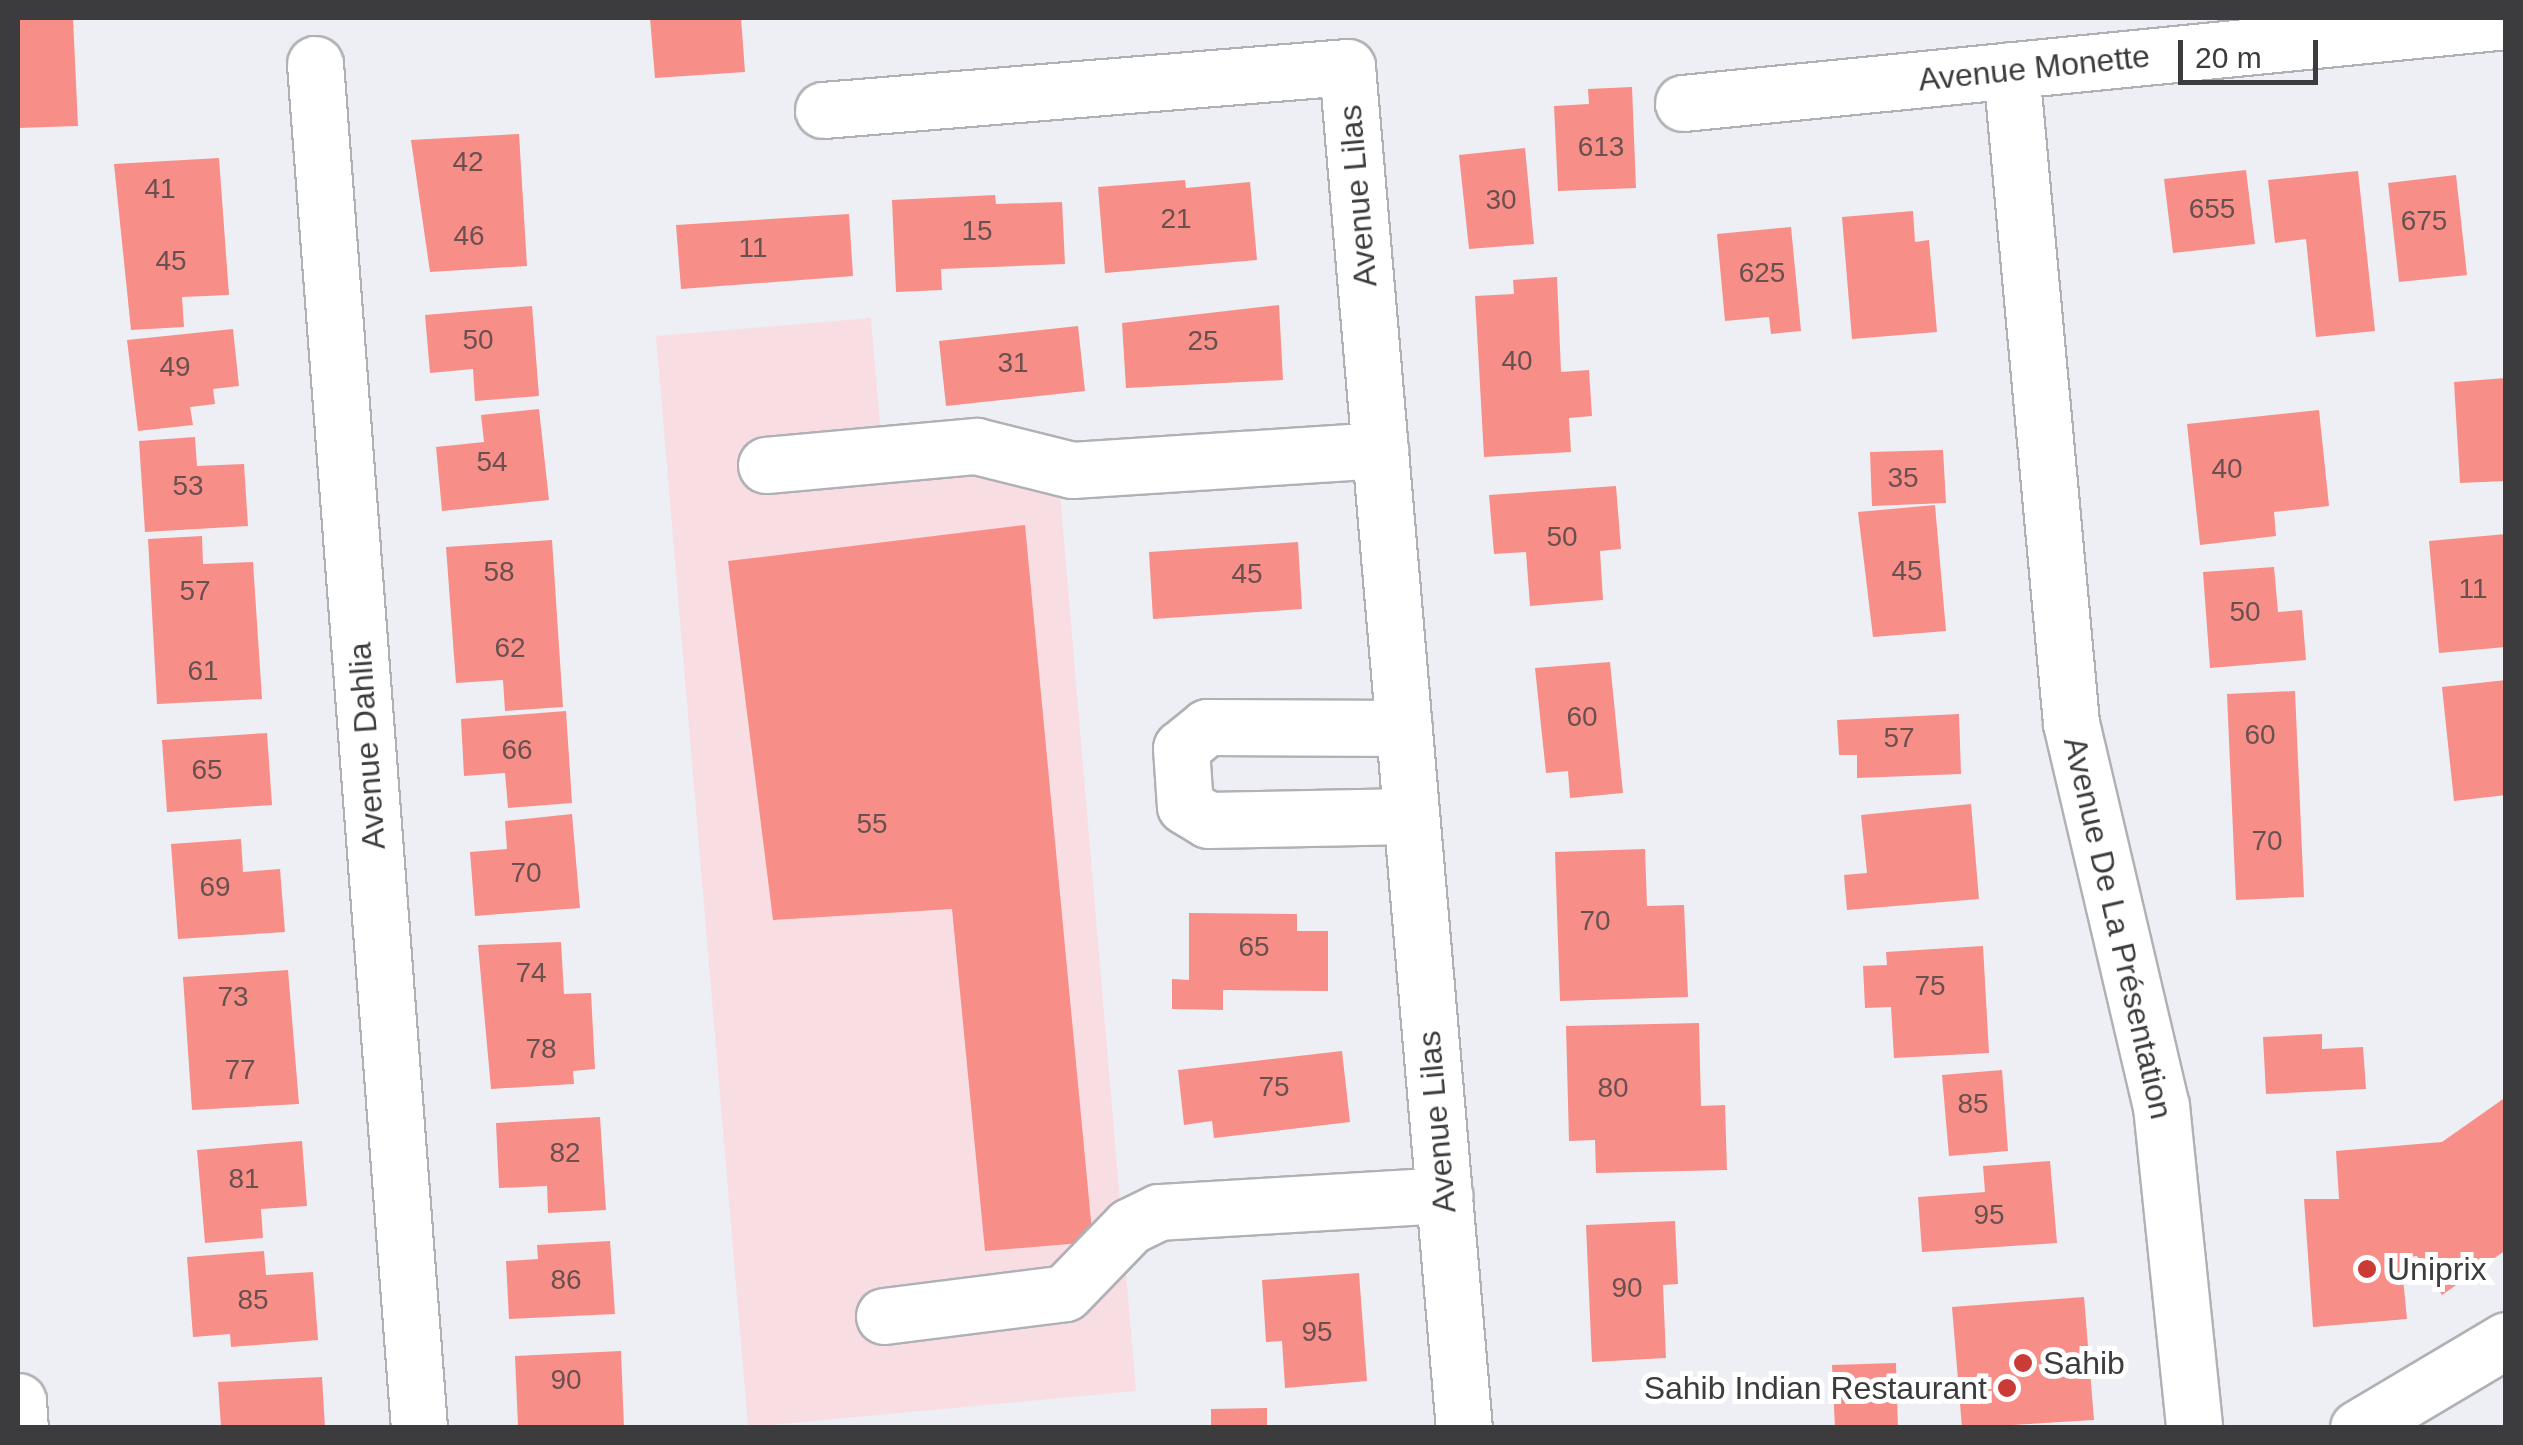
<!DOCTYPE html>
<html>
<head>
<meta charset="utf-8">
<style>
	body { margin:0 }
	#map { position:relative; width:2523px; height:1445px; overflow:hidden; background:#eeeff4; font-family:Helvetica,sans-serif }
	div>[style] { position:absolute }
	.industrial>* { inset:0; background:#f8dde3 }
	.building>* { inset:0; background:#f88e88 }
	.roads { filter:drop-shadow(2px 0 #b0b1b6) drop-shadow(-2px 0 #b0b1b6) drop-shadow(0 2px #b0b1b6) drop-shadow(0 -2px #b0b1b6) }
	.minor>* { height:55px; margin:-27.5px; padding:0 27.5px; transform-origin:27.5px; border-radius:27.5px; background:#fff }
	.dots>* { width:28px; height:28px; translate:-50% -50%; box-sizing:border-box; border:5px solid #fff; border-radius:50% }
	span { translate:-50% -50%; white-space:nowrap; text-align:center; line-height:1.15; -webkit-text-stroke:10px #fff; paint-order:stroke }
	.number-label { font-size:28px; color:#6b5050 }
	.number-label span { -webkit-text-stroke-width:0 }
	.street-label { font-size:32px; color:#3c3c3e }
	.poi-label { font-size:32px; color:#3c3c3e }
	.left { translate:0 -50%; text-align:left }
	.right { translate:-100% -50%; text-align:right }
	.frame { position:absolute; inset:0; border:20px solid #3c3c3e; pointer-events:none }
	.scale { position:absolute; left:2178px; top:40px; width:140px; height:45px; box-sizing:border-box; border:5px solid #3c3c3e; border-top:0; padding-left:12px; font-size:30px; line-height:35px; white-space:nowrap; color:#3c3c3e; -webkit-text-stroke:8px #fff; paint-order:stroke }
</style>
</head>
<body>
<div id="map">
	<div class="industrial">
		<i style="clip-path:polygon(871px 318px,882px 449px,1055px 434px,1136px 1391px,748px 1427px,656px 336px)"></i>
	</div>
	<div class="building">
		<i style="clip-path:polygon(18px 18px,73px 18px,78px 126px,18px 128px)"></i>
		<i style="clip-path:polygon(650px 18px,741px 18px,745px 72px,655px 78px)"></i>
		<i style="clip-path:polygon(1632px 87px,1636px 188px,1558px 191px,1554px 106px,1589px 104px,1588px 89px)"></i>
		<i style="clip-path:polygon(519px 134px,527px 266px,430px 272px,411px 140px)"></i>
		<i style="clip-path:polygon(1525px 148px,1534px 244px,1469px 249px,1459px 155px)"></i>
		<i style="clip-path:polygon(219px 158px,229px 295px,182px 297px,184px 327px,131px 330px,114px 164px)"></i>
		<i style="clip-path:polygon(2246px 170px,2255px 244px,2173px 253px,2164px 179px)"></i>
		<i style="clip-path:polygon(2358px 171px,2375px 331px,2316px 337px,2306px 239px,2275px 243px,2268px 180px)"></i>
		<i style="clip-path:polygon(2456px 175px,2467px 275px,2399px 282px,2388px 183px)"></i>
		<i style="clip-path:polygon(1185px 180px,1186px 188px,1250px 182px,1257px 260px,1105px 273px,1098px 187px)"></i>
		<i style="clip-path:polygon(995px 195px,996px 204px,1062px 202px,1065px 264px,941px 269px,942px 290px,896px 292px,892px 200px)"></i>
		<i style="clip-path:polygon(1913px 211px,1915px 242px,1929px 240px,1937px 332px,1852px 339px,1842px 217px)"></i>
		<i style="clip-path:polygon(849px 214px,853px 276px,681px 289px,676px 225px)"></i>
		<i style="clip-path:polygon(1791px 227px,1801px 331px,1771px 334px,1769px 317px,1725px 321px,1717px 234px)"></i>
		<i style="clip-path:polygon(1557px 277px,1561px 372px,1589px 370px,1592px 416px,1569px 418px,1571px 452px,1484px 457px,1475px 296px,1514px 294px,1513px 280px)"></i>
		<i style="clip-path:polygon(1279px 305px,1283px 380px,1126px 388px,1122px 323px)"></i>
		<i style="clip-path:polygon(532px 306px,539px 396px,475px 401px,473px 369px,430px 373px,425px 315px)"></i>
		<i style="clip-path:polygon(1078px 326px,1085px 391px,946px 406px,939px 341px)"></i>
		<i style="clip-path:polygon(233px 329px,239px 386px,213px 389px,215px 404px,190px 407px,193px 425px,138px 431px,127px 340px)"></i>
		<i style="clip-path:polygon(2506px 378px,2506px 481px,2460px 483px,2454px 382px)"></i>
		<i style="clip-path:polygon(539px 409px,549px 500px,442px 511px,436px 447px,484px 442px,481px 415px)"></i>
		<i style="clip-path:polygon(2319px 410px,2329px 506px,2274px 512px,2276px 536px,2200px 545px,2187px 424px)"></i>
		<i style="clip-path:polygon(195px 437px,197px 466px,244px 464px,248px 526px,145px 532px,139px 441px)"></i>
		<i style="clip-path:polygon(1943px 450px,1946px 503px,1872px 506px,1870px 452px)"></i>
		<i style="clip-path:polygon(1616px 486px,1621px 549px,1600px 551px,1603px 600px,1530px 606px,1526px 552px,1494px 554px,1489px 495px)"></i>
		<i style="clip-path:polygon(1935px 505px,1946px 631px,1873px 637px,1858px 512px)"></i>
		<i style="clip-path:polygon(1025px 525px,1093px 1242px,985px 1251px,952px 909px,773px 920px,728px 561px)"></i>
		<i style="clip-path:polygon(2506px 534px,2506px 647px,2439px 653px,2429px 541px)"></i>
		<i style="clip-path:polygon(202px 536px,203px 564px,253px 562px,262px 699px,157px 704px,148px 539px)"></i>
		<i style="clip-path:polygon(552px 540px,563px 707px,505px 711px,503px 680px,456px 683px,446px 547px)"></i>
		<i style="clip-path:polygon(1298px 542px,1302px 609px,1153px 619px,1149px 552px)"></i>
		<i style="clip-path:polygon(2274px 567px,2278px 612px,2302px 610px,2306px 660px,2210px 668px,2203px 572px)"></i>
		<i style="clip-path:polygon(1610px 662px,1623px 793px,1570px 798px,1568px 771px,1546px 773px,1535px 668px)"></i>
		<i style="clip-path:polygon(2506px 680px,2506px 795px,2454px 801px,2442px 687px)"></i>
		<i style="clip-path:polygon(2295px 691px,2304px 897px,2236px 900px,2227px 694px)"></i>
		<i style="clip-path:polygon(566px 711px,572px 803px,508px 808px,505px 773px,464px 776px,461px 719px)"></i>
		<i style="clip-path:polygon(1959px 714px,1961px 774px,1857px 778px,1857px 755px,1839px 755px,1837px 720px)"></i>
		<i style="clip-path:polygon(267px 733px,272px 805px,167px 812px,162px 740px)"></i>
		<i style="clip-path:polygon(1971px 804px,1979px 899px,1847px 910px,1844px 875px,1867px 873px,1861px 815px)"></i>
		<i style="clip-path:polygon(572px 814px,580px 908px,475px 916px,470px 852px,507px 849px,505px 821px)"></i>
		<i style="clip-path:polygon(241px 839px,243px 872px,280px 869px,285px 932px,178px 939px,171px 844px)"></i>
		<i style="clip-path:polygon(1645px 849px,1647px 906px,1684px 905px,1688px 997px,1560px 1001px,1555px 852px)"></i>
		<i style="clip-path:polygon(1189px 913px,1297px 914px,1297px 931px,1328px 931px,1328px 991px,1223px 990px,1223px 1010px,1172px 1009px,1172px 979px,1189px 980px)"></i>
		<i style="clip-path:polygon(561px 942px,564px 994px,591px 993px,595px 1069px,573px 1071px,574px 1084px,491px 1089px,478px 945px)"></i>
		<i style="clip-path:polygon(1983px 946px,1989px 1053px,1894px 1058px,1891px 1007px,1865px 1008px,1863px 966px,1887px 965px,1886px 952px)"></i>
		<i style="clip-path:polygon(288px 970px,299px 1104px,192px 1110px,183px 977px)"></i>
		<i style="clip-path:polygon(1699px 1023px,1701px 1106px,1725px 1105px,1727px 1170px,1596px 1173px,1595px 1140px,1569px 1141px,1566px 1026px)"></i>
		<i style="clip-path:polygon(2322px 1034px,2322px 1049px,2363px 1047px,2366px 1089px,2266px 1094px,2263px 1037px)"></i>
		<i style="clip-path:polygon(1342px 1051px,1350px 1122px,1214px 1138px,1212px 1121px,1184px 1125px,1178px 1070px)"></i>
		<i style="clip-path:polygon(2002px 1070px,2008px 1151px,1949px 1156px,1942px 1075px)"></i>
		<i style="clip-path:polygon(2506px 1097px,2506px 1250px,2442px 1295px,2417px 1256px,2401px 1258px,2407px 1319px,2313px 1327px,2304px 1199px,2339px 1199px,2336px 1151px,2442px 1142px)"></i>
		<i style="clip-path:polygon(600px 1117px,606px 1210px,548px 1213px,547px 1186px,499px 1188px,496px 1123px)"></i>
		<i style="clip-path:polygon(302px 1141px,307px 1206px,261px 1209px,263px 1238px,205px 1243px,197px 1150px)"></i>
		<i style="clip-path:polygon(2050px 1161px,2057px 1243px,1922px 1252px,1918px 1197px,1985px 1192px,1983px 1166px)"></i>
		<i style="clip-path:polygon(1675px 1221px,1678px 1284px,1663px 1285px,1666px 1358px,1592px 1362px,1586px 1225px)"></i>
		<i style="clip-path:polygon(610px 1241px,615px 1314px,509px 1319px,506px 1261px,538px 1259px,537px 1245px)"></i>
		<i style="clip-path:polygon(264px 1251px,266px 1275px,313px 1272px,318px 1340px,231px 1347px,230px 1334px,193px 1337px,187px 1257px)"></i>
		<i style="clip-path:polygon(1359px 1273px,1367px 1381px,1285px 1388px,1282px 1341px,1266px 1342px,1262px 1280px)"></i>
		<i style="clip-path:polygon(2084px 1297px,2094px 1420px,1962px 1428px,1952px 1307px)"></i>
		<i style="clip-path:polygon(621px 1351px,624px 1428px,518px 1426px,515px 1356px)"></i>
		<i style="clip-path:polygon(1896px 1363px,1898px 1428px,1835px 1428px,1832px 1365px)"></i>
		<i style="clip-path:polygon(322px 1377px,325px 1428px,221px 1428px,218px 1382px)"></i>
		<i style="clip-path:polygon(1267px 1408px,1267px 1428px,1211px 1428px,1211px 1409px)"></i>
	</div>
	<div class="roads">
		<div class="minor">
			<i style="left:315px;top:64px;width:1368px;rotate:85.64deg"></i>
			<i style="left:2011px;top:70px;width:656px;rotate:84.75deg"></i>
			<i style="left:2071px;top:723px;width:393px;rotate:76.8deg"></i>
			<i style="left:2161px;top:1106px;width:324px;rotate:84.1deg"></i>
			<i style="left:1683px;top:103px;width:827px;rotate:-5.69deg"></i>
			<i style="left:823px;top:110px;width:526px;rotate:-4.69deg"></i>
			<i style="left:1347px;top:67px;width:1366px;rotate:85.09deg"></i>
			<i style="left:766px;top:465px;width:211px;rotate:-5.2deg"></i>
			<i style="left:976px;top:446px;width:99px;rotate:14deg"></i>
			<i style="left:1072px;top:470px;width:309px;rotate:-3.7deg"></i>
			<i style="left:1404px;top:728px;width:197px;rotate:-179.7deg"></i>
			<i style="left:1207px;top:727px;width:33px;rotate:141deg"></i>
			<i style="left:1181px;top:748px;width:58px;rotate:86.1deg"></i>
			<i style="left:1185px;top:806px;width:27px;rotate:31deg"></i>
			<i style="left:1208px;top:820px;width:203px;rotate:-1.1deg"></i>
			<i style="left:884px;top:1316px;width:182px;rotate:-7.2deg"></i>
			<i style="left:1065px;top:1293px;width:93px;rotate:-45.9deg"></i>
			<i style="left:1130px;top:1226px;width:32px;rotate:-26deg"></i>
			<i style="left:1159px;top:1212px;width:286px;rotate:-3.4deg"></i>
			<i style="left:18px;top:1401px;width:27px;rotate:86deg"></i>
			<i style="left:2358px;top:1428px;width:172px;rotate:-30.7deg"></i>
		</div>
	</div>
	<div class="dots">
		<i style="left:2367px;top:1269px;background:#ca3b36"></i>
		<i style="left:2023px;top:1363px;background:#ca3b36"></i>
		<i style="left:2007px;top:1388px;background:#ca3b36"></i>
	</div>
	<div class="number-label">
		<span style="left:1601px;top:147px">613</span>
		<span style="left:468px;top:162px">42</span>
		<span style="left:160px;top:189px">41</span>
		<span style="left:1501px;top:200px">30</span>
		<span style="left:2212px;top:209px">655</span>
		<span style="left:1176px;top:219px">21</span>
		<span style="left:2424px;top:221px">675</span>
		<span style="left:977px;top:231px">15</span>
		<span style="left:469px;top:236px">46</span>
		<span style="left:753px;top:248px">11</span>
		<span style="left:171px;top:261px">45</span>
		<span style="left:1762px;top:273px">625</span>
		<span style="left:478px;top:340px">50</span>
		<span style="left:1203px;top:341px">25</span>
		<span style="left:1517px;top:361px">40</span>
		<span style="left:1013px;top:363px">31</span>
		<span style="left:175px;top:367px">49</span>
		<span style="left:492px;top:462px">54</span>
		<span style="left:2227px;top:469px">40</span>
		<span style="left:1903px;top:478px">35</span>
		<span style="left:188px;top:486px">53</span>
		<span style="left:1562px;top:537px">50</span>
		<span style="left:1907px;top:571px">45</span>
		<span style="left:499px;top:572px">58</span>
		<span style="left:1247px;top:574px">45</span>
		<span style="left:2473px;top:589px">11</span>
		<span style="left:195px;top:591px">57</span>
		<span style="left:2245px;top:612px">50</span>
		<span style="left:510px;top:648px">62</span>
		<span style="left:203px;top:671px">61</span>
		<span style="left:1582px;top:717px">60</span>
		<span style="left:2260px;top:735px">60</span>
		<span style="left:1899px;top:738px">57</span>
		<span style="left:517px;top:750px">66</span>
		<span style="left:207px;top:770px">65</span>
		<span style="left:872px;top:824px">55</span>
		<span style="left:2267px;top:841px">70</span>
		<span style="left:526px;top:873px">70</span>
		<span style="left:215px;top:887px">69</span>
		<span style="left:1595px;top:921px">70</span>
		<span style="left:1254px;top:947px">65</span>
		<span style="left:531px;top:973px">74</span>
		<span style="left:1930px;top:986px">75</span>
		<span style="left:233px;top:997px">73</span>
		<span style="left:541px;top:1049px">78</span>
		<span style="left:240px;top:1070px">77</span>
		<span style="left:1274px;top:1087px">75</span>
		<span style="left:1613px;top:1088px">80</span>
		<span style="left:1973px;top:1104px">85</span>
		<span style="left:565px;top:1153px">82</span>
		<span style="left:244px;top:1179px">81</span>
		<span style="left:1989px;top:1215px">95</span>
		<span style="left:566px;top:1280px">86</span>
		<span style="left:1627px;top:1288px">90</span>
		<span style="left:253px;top:1300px">85</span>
		<span style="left:1317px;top:1332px">95</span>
		<span style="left:566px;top:1380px">90</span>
	</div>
	<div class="street-label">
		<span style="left:2034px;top:68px;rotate:-6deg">Avenue Monette</span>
		<span style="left:1358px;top:196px;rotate:-95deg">Avenue Lilas</span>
		<span style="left:367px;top:746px;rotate:-94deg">Avenue Dahlia</span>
		<span style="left:2118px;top:928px;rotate:77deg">Avenue De La Présentation</span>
		<span style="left:1437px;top:1122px;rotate:-95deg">Avenue Lilas</span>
	</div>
	<div class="poi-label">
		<span class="left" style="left:2387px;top:1269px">Uniprix</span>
		<span class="left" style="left:2043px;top:1363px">Sahib</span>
		<span class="right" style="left:1987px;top:1388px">Sahib Indian Restaurant</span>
	</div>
	<div class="frame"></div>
	<div class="scale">20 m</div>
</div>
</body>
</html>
